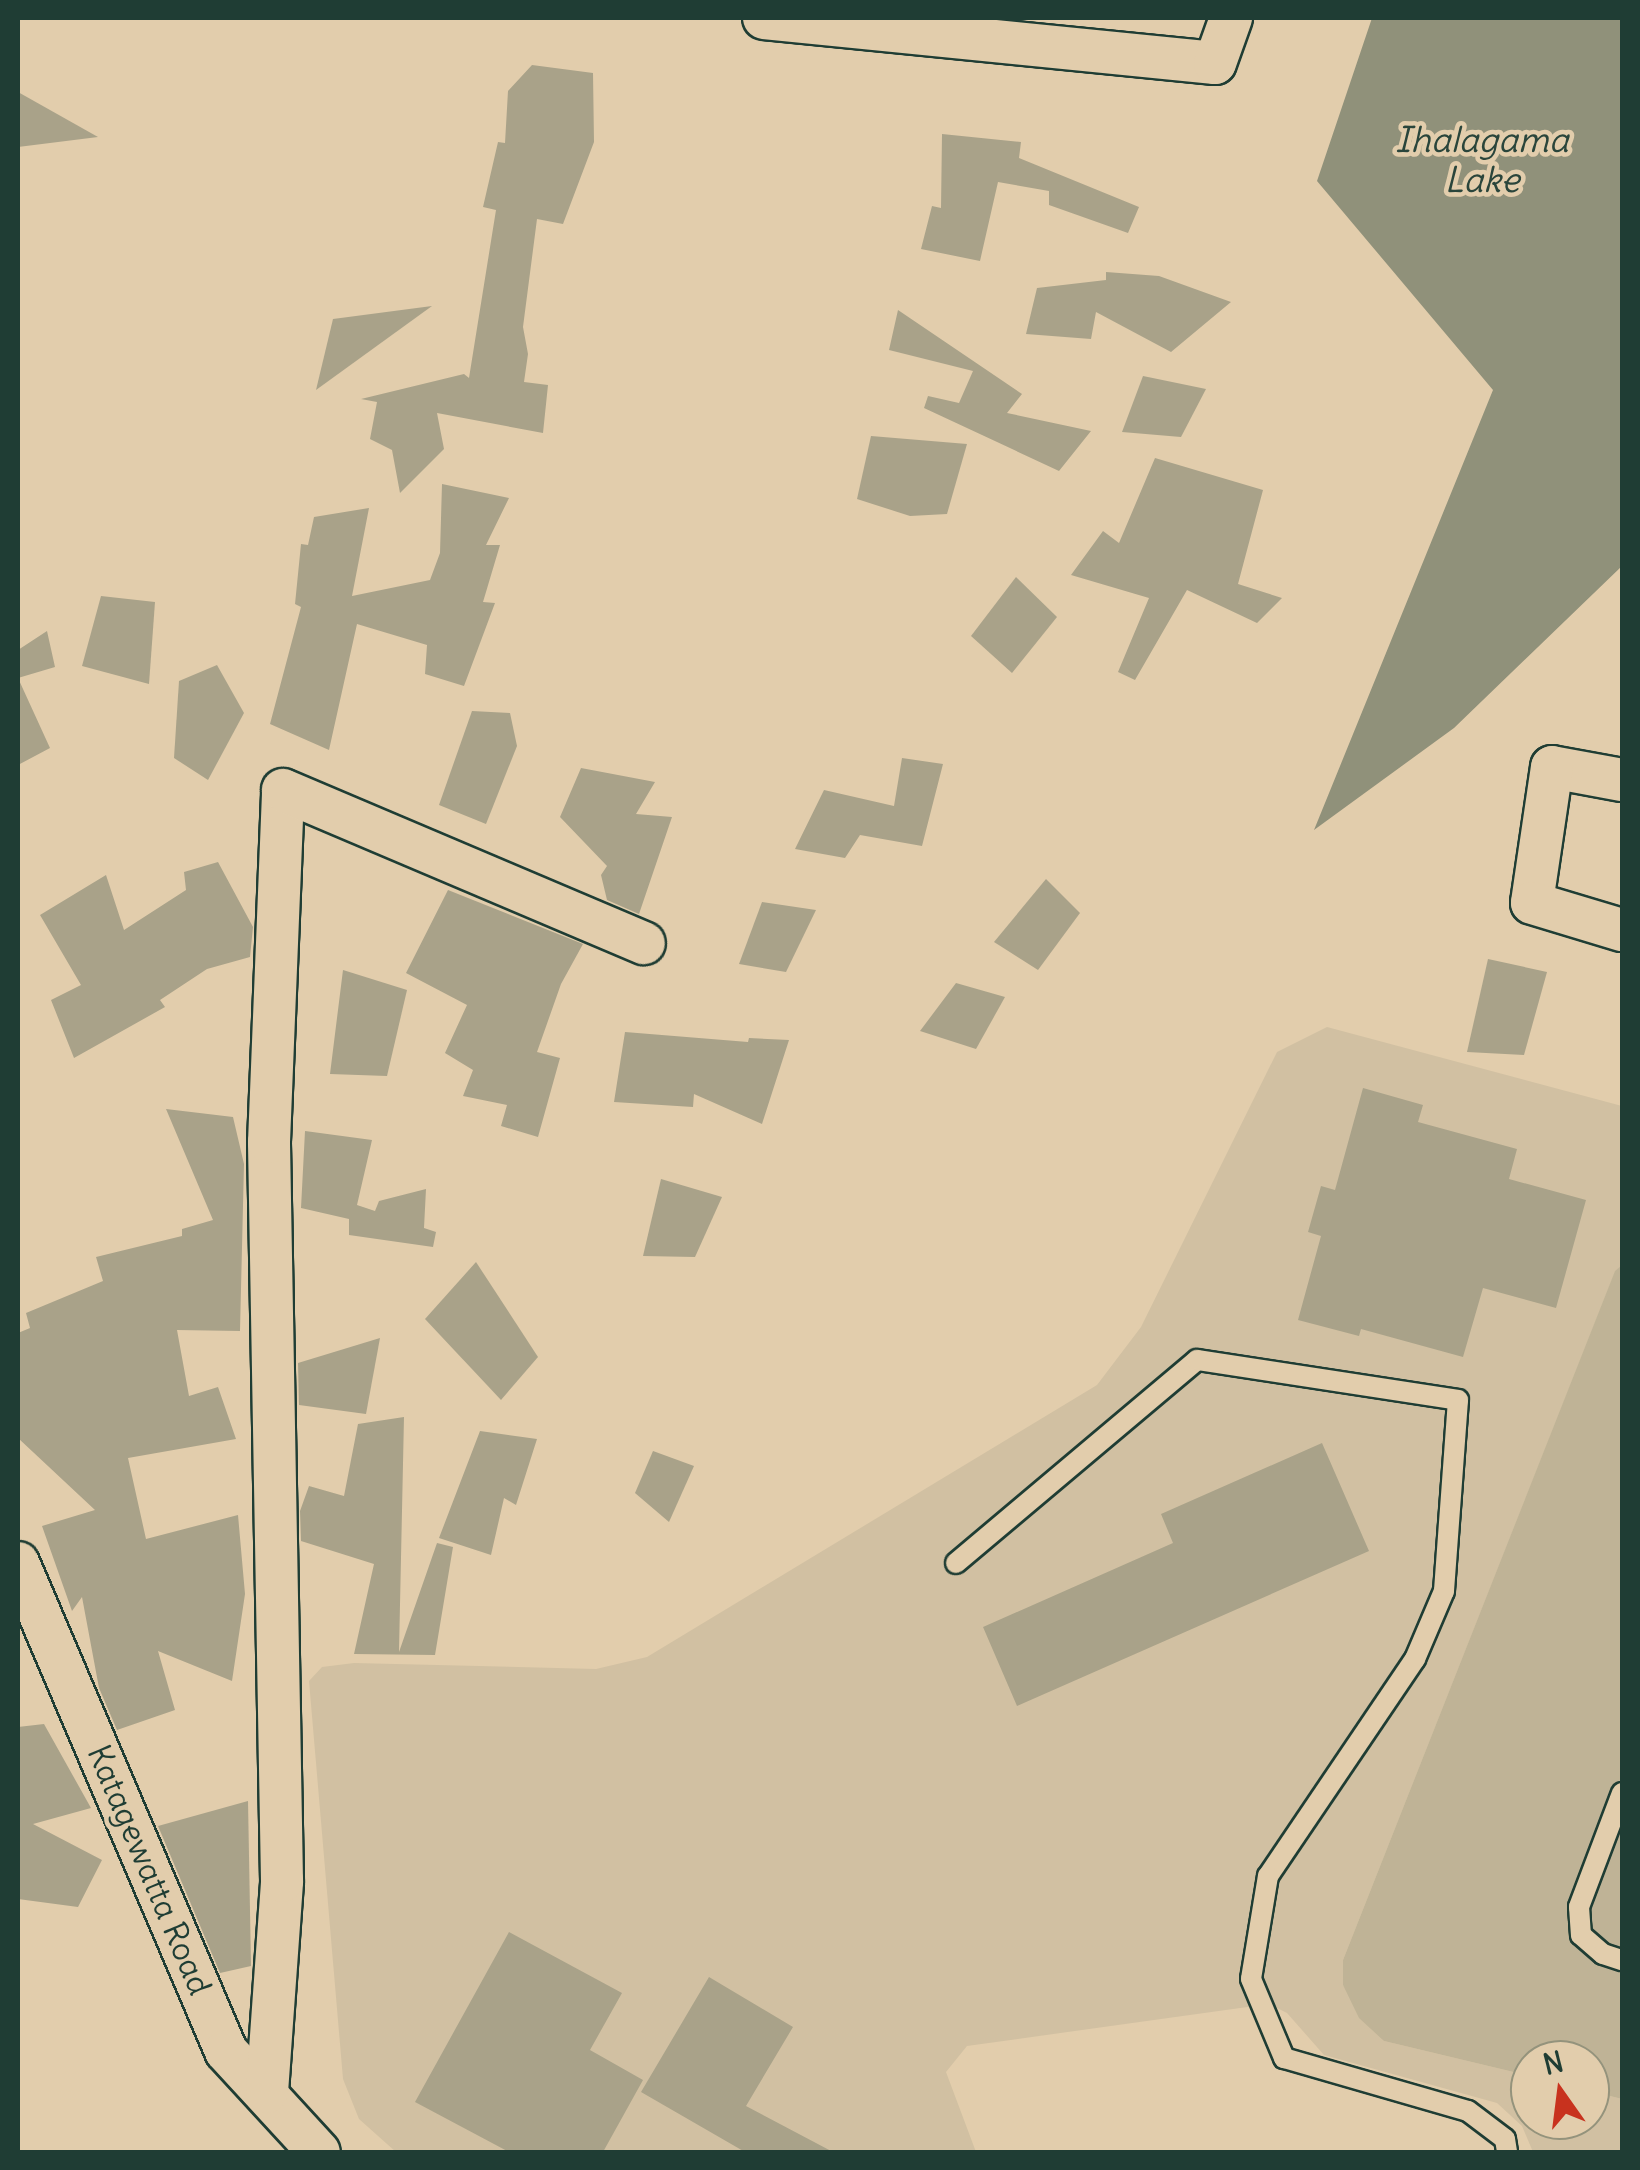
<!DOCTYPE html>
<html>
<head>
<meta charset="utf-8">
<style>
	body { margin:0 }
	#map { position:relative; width:1640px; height:2170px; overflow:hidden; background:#e2cdac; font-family:Delius,sans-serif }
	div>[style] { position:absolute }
	.built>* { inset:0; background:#d1c0a2 }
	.green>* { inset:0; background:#bfb396 }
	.water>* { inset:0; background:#90917a }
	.building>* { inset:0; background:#a9a289 }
	.roads { filter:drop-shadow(2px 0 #1f3d34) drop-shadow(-2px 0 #1f3d34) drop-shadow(0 2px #1f3d34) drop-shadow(0 -2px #1f3d34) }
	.lane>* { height:20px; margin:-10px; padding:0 10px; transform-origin:10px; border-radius:10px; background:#e2cdac }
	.street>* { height:42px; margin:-21px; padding:0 21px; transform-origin:21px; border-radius:21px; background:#e2cdac }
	span { translate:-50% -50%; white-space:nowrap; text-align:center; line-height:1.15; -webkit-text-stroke:9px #e2cdac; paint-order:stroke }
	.street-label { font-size:32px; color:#1f3d34 }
	.water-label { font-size:35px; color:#2a453b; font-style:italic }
	.frame { position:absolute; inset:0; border:20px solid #1f3d34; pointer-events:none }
	.north { position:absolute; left:1510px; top:2040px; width:100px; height:100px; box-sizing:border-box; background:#e2cdac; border:2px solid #94937c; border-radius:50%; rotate:346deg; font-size:28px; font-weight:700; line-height:40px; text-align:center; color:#1f3d34 }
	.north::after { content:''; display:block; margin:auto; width:35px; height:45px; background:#c8321e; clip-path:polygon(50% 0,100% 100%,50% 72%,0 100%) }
</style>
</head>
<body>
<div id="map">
	<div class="built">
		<i style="clip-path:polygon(1327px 1027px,1622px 1106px,1622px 1265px,1615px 1272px,1343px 1960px,1343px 1985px,1384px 2041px,1530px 2076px,1530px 2120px,1590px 2120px,1590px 2091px,1622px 2099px,1622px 2152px,1533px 2152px,1522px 2126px,1497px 2103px,1324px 2055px,1287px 2013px,1269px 2004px,967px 2046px,946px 2072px,976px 2152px,396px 2152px,359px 2119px,343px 2079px,309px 1681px,322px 1667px,354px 1663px,596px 1669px,647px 1657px,1097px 1385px,1141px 1327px,1277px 1052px)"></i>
	</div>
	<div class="green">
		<i style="clip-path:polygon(1622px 1265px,1622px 2099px,1590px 2091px,1590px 2060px,1530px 2060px,1530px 2076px,1384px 2041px,1359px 2018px,1343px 1985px,1343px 1960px,1615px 1271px)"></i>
	</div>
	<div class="water">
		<i style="clip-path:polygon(1372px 18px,1622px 18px,1622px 566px,1454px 728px,1314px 830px,1493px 390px,1317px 181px)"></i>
	</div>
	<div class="building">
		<i style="clip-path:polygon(532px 65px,593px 73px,594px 142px,563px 224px,537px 219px,523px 327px,528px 354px,524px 382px,548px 385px,543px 433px,437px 413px,444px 449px,400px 493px,392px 450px,370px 439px,377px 402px,361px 399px,464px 374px,469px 378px,496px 210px,483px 207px,498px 142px,505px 143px,508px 91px)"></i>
		<i style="clip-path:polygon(18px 92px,98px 137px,18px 147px)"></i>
		<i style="clip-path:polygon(942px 134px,1021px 142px,1019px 158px,1139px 207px,1128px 233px,1049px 205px,1049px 191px,998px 182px,980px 261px,921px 249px,932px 206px,941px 208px)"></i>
		<i style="clip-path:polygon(1106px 272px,1159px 276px,1231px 302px,1171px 352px,1096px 312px,1091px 339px,1026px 334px,1037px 288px,1106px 280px)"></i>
		<i style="clip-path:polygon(432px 306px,316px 390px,333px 319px)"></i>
		<i style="clip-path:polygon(898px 310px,1022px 394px,1007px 413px,1091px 431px,1059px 471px,924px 408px,928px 396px,959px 403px,973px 371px,889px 350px)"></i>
		<i style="clip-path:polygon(1143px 376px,1206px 389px,1181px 437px,1122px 432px)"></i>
		<i style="clip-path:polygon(871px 436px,967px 444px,947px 514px,910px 516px,857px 499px)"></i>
		<i style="clip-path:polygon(1155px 458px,1263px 490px,1238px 584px,1282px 598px,1257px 623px,1187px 590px,1135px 680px,1118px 672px,1149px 598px,1071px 575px,1103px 531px,1119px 543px)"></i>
		<i style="clip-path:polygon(442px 484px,509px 498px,486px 545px,500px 545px,483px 602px,495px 603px,464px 686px,425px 674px,427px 645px,357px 624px,329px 750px,270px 724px,301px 607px,295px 604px,301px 544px,308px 545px,314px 517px,369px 508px,352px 596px,430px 580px,440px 553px)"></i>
		<i style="clip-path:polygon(1016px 577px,1057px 617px,1012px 673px,971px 636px)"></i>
		<i style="clip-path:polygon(101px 596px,155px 602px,149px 684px,82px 666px)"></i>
		<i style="clip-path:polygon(47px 631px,55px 667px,18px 678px,50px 748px,18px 765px,18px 650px)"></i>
		<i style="clip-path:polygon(217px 665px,244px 713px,208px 780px,174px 758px,179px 681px)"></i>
		<i style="clip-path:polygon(472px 711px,510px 713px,517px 746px,486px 824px,439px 805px)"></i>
		<i style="clip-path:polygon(902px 758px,943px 764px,922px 846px,860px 835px,845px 858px,795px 849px,824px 790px,894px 806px)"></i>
		<i style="clip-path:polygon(581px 768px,655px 782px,636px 814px,672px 817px,639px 914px,607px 900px,601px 875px,607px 866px,560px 817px)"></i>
		<i style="clip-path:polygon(218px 862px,253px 927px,250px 957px,207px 969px,160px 1000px,165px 1007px,74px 1058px,51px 1000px,81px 985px,40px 915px,106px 875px,124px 930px,186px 890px,184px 872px)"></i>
		<i style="clip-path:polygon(1046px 879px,1080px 913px,1038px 970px,994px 942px)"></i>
		<i style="clip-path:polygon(448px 890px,583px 944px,561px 984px,537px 1052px,560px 1058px,538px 1137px,501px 1126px,507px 1105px,463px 1096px,473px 1070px,445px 1053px,467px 1005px,406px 973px)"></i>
		<i style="clip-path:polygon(762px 902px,816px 910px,786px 972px,739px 964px)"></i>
		<i style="clip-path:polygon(1488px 959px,1547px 972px,1524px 1055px,1467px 1052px)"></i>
		<i style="clip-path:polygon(343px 970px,407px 990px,387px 1076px,330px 1074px)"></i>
		<i style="clip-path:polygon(956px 983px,1005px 997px,976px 1049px,920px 1031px)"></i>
		<i style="clip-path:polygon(625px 1032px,748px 1042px,749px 1038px,789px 1040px,762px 1124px,694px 1094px,693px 1107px,614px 1102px)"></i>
		<i style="clip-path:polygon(1363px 1088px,1423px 1105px,1418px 1122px,1517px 1149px,1509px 1179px,1586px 1200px,1556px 1308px,1483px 1288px,1463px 1357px,1361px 1329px,1359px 1336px,1298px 1320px,1321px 1236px,1308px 1232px,1321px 1186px,1335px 1190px)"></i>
		<i style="clip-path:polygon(166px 1109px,233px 1117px,244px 1164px,240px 1331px,177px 1330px,189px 1396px,218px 1387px,236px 1439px,128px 1458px,146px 1539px,238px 1515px,245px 1594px,232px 1681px,158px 1651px,175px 1710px,117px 1730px,99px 1688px,82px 1597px,72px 1611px,42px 1526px,95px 1510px,18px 1438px,18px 1333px,30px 1328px,26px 1313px,103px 1281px,96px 1257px,182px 1236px,182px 1229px,213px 1220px)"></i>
		<i style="clip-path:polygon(305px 1131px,372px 1140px,357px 1205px,375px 1211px,379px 1201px,426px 1189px,424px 1228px,436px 1232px,433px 1247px,349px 1235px,349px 1219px,301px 1208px)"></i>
		<i style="clip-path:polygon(661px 1179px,722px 1197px,695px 1257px,643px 1256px)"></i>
		<i style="clip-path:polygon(476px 1262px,538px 1357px,501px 1400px,425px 1319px)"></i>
		<i style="clip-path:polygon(380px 1338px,366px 1414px,299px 1405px,298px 1363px)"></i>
		<i style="clip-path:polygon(404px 1417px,399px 1652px,437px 1543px,453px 1547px,435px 1655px,354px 1654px,374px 1564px,301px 1541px,300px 1511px,309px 1486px,344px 1496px,358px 1424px)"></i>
		<i style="clip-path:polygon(480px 1431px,537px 1439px,516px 1505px,504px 1498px,491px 1555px,439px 1538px)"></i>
		<i style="clip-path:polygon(1322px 1443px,1369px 1551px,1017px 1706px,983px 1627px,1173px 1543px,1161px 1514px)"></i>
		<i style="clip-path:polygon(653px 1451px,694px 1466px,669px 1522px,635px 1493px)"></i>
		<i style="clip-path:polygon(44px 1724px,91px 1808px,33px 1824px,102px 1860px,78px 1907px,18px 1899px,18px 1727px)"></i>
		<i style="clip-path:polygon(248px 1801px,251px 1966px,220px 1973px,158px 1826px)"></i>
		<i style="clip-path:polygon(509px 1932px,622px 1993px,590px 2050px,643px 2080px,603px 2152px,509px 2152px,415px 2102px)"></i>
		<i style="clip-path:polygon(709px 1977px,793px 2027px,746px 2106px,833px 2152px,745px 2152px,641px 2092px)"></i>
	</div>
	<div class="roads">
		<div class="lane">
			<i style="left:956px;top:1563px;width:315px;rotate:-40.1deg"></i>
			<i style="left:1197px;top:1360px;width:264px;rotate:8.7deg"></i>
			<i style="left:1458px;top:1400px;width:192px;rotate:94.2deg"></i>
			<i style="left:1444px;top:1591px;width:74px;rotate:113.1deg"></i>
			<i style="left:1415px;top:1659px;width:262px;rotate:124.1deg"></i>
			<i style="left:1268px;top:1876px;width:104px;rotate:99.4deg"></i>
			<i style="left:1251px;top:1979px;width:86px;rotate:67.3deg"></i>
			<i style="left:1284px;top:2058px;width:191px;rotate:16.1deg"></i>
			<i style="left:1468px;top:2111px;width:46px;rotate:37.1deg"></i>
			<i style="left:1505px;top:2139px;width:13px;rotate:81deg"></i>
			<i style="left:1622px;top:1793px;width:122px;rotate:110.7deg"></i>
			<i style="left:1579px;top:1907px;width:28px;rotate:86deg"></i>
			<i style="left:1581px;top:1935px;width:29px;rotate:41deg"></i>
			<i style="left:1603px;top:1954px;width:20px;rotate:18deg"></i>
		</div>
		<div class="street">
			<i style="left:764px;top:18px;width:453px;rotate:5.7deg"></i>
			<i style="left:1215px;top:63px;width:48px;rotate:-70.4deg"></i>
			<i style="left:1622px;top:780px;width:71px;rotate:-169.5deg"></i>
			<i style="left:1552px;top:767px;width:137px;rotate:98.4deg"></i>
			<i style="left:1532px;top:903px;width:94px;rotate:16.7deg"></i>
			<i style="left:18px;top:1563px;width:530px;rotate:66.91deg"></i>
			<i style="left:226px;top:2051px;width:137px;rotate:47.4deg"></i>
			<i style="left:267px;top:2092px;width:212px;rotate:-85.9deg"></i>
			<i style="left:282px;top:1881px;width:739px;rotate:-91.01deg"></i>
			<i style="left:269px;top:1142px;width:352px;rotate:-87.7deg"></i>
			<i style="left:283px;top:790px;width:392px;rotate:23deg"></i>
		</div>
	</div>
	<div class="street-label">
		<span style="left:149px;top:1870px;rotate:67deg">Katagewatta Road</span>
	</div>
	<div class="water-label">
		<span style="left:1482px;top:159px">Ihalagama<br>Lake</span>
	</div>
	<div class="frame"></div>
	<div class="north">N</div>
</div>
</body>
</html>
